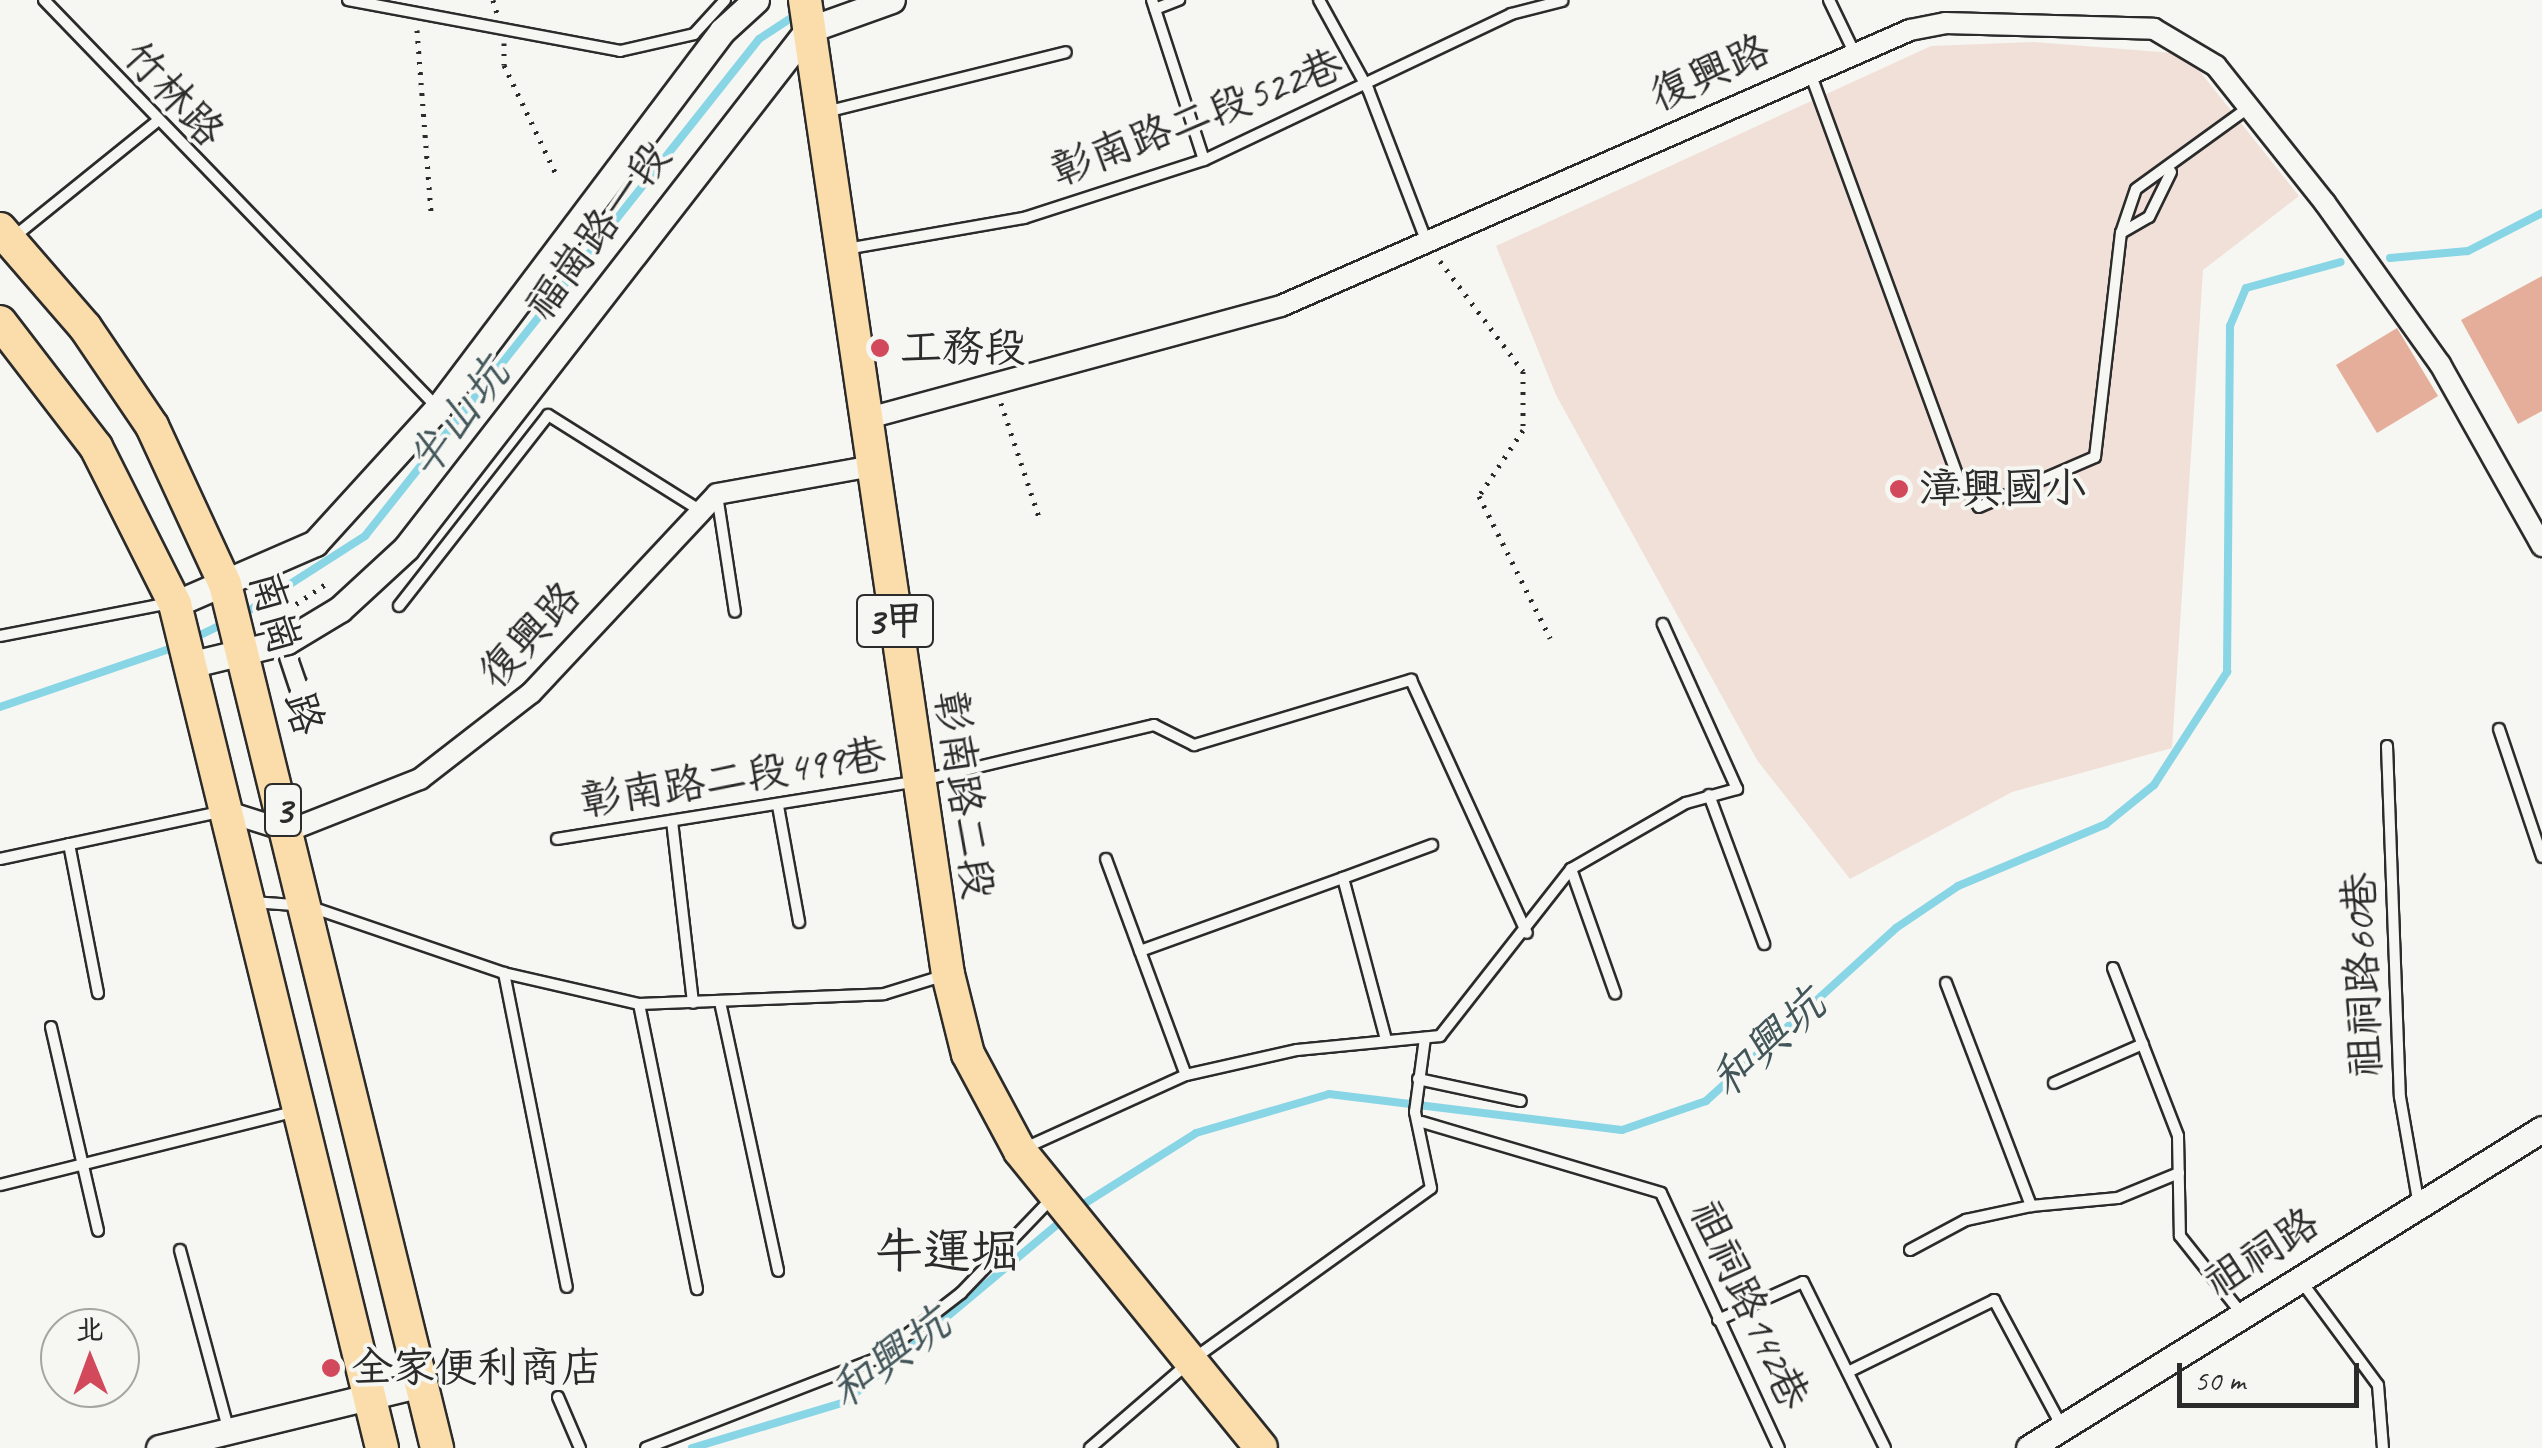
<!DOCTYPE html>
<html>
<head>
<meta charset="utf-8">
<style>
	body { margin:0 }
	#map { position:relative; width:2542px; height:1448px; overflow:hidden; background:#f6f6f2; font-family:Caveat,"LXGW WenKai TC",sans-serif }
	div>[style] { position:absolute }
	.built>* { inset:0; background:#f1e0d8 }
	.stream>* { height:8px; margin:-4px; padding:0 4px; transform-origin:4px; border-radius:4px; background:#87d5e5 }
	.building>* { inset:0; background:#e5ae9a }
	.path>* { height:5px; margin-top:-2.5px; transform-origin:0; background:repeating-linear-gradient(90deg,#2b2b2b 0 2.5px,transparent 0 10.5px) }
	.roads { filter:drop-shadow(2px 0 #2b2b2b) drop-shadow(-2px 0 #2b2b2b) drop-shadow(0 2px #2b2b2b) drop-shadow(0 -2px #2b2b2b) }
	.service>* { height:10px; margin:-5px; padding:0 5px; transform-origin:5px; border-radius:5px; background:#f6f6f2 }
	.minor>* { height:20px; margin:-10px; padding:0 10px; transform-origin:10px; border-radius:10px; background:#f6f6f2 }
	.tertiary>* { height:25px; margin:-12.5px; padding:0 12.5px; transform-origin:12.5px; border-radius:12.5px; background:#f6f6f2 }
	.primary>* { height:32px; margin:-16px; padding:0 16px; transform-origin:16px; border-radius:16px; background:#fbddab }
	.dots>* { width:28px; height:28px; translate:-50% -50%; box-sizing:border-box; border:5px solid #f6f6f2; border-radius:50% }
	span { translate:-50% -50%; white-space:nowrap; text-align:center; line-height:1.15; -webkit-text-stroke:8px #f6f6f2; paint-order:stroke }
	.shield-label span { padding:2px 8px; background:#f6f6f2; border:2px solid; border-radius:8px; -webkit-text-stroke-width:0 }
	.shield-label { font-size:40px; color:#2b2b2b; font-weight:700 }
	.street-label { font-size:42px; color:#2b2b2b }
	.poi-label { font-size:42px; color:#2b2b2b }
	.left { translate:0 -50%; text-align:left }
	.water-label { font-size:45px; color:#42565a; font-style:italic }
	.quarter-label { font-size:48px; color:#2b2b2b }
	.north { position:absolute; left:40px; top:1308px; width:100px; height:100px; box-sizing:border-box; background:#f6f6f2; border:2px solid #a5a5a2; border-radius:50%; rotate:359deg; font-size:28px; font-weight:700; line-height:40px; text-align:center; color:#2b2b2b }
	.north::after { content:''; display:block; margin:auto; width:35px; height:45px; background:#d1495b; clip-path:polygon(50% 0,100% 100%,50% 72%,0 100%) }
	.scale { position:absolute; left:2177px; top:1363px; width:182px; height:45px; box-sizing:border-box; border:5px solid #2b2b2b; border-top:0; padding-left:12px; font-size:30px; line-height:35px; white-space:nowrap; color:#2b2b2b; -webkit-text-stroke:8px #f6f6f2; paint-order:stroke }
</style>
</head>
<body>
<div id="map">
	<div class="built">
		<i style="clip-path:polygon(2034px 42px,2186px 54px,2299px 196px,2203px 270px,2172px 748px,2012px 792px,1850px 879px,1757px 760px,1556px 395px,1496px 246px,1931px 46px)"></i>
	</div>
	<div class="stream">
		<i style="left:2390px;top:258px;width:78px;rotate:-5.1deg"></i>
		<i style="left:2468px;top:251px;width:83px;rotate:-27.2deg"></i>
		<i style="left:242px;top:615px;width:146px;rotate:-32.7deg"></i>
		<i style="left:365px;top:536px;width:634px;rotate:-51.59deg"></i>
		<i style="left:759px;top:39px;width:45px;rotate:-33.3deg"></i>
		<i style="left:192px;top:639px;width:37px;rotate:-26deg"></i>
		<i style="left:0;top:707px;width:185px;rotate:-18.9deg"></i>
		<i style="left:1079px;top:1207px;width:138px;rotate:-32.3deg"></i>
		<i style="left:1196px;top:1133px;width:139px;rotate:-16.3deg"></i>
		<i style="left:1329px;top:1094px;width:295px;rotate:7deg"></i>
		<i style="left:1622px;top:1130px;width:89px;rotate:-19deg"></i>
		<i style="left:1706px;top:1101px;width:257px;rotate:-42.3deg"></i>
		<i style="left:1896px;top:928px;width:75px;rotate:-34.1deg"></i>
		<i style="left:1958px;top:886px;width:160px;rotate:-22.7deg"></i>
		<i style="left:2106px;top:824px;width:62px;rotate:-39.1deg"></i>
		<i style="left:2154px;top:785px;width:135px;rotate:-57.1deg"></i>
		<i style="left:2227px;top:672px;width:346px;rotate:-89.5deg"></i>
		<i style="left:2230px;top:326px;width:41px;rotate:-67.2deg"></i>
		<i style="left:2246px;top:288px;width:98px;rotate:-15.3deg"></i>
		<i style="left:692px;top:1448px;width:160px;rotate:-16.7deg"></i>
		<i style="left:845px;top:1402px;width:285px;rotate:-39.9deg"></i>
	</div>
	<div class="building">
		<i style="clip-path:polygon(2542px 276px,2542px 411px,2518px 424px,2461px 320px)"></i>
		<i style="clip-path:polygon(2397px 328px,2438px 396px,2377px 433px,2336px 365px)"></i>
	</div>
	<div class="path">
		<i style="left:493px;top:0;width:14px;rotate:73deg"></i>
		<i style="left:417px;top:30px;width:183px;rotate:85.6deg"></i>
		<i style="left:504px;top:43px;width:22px;rotate:90deg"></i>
		<i style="left:504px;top:65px;width:125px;rotate:64.5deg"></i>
		<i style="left:1440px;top:261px;width:138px;rotate:53deg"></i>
		<i style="left:1523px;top:371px;width:59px;rotate:90deg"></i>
		<i style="left:1523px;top:430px;width:79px;rotate:123.7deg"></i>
		<i style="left:1479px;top:496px;width:159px;rotate:63.4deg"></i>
		<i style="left:1001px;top:403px;width:120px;rotate:71.6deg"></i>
		<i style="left:296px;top:604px;width:40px;rotate:-34deg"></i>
	</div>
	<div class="roads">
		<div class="service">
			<i style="left:44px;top:0;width:564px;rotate:46.01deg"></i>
			<i style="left:348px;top:0;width:277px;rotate:10.6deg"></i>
			<i style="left:620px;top:51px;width:76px;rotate:-12.9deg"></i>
			<i style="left:694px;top:34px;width:46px;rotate:-47.6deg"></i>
			<i style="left:1152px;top:0;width:168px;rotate:72deg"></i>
			<i style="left:1319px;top:0;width:102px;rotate:61.2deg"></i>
			<i style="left:1368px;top:89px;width:165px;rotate:69deg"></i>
			<i style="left:1829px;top:0;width:58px;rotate:64.3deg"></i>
			<i style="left:1155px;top:9px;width:26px;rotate:-21deg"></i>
			<i style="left:1809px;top:70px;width:436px;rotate:69.9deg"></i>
			<i style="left:1959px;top:479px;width:34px;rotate:54deg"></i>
			<i style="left:1979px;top:507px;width:126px;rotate:-23.3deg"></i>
			<i style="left:2095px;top:457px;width:226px;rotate:-83.4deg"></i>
			<i style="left:2121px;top:233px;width:46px;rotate:-71.2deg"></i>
			<i style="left:2136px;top:189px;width:138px;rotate:-35.9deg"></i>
			<i style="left:826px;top:112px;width:247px;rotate:-14deg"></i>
			<i style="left:2121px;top:233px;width:32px;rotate:-30deg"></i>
			<i style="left:2149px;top:217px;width:50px;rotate:-63.9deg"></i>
			<i style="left:15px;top:236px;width:180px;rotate:-38.9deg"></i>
			<i style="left:846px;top:249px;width:181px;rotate:-9.9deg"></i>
			<i style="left:1024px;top:218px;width:189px;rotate:-17.9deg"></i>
			<i style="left:1204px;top:160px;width:340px;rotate:-25.4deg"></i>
			<i style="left:1511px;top:14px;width:53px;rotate:-14.3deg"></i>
			<i style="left:717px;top:495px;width:118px;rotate:81.3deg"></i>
			<i style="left:399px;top:606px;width:242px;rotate:-52deg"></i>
			<i style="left:548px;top:415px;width:177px;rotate:32.1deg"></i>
			<i style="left:0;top:636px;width:172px;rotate:-11deg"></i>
			<i style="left:2499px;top:729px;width:135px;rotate:71.4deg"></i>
			<i style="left:2387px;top:746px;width:351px;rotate:87.9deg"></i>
			<i style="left:2400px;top:1097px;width:105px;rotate:80.1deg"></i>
			<i style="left:1709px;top:795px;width:159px;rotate:69.7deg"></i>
			<i style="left:778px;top:806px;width:118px;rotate:79.7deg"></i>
			<i style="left:672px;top:821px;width:183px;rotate:83.4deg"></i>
			<i style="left:557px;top:839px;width:367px;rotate:-9.1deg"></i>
			<i style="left:919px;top:781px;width:242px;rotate:-13.4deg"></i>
			<i style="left:1154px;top:725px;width:45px;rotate:26.6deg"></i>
			<i style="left:1194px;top:745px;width:227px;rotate:-16.7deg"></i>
			<i style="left:1411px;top:680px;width:278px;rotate:65.4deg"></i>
			<i style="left:69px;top:844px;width:152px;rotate:79deg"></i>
			<i style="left:0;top:859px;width:224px;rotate:-12.1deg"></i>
			<i style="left:1106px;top:859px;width:230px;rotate:69.7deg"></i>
			<i style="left:1571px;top:869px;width:132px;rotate:70.5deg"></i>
			<i style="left:1343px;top:878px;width:95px;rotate:-20.3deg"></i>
			<i style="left:252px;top:902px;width:56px;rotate:4.1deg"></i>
			<i style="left:308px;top:906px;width:207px;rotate:18.9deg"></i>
			<i style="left:504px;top:973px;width:139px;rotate:12.9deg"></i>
			<i style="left:639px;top:1004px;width:245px;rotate:-2.3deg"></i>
			<i style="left:884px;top:994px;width:61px;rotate:-17.2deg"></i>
			<i style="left:1140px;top:951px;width:216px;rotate:-19.8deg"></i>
			<i style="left:1343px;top:878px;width:168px;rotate:75.1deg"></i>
			<i style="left:2113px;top:968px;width:180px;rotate:68.8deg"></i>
			<i style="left:2178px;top:1136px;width:100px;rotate:88.9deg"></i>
			<i style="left:2180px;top:1236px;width:98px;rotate:51.6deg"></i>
			<i style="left:504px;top:973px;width:320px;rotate:78.7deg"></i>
			<i style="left:1946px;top:983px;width:239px;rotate:69.1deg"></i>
			<i style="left:2031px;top:1206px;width:87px;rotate:-5.3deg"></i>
			<i style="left:2118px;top:1198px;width:66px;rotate:-22.3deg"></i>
			<i style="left:720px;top:1002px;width:275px;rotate:77.8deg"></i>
			<i style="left:639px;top:1004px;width:291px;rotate:78.5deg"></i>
			<i style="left:51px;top:1027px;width:209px;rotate:77deg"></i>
			<i style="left:1418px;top:1079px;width:105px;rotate:12.1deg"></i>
			<i style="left:2054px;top:1083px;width:97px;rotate:-23.7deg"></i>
			<i style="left:1422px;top:1122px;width:249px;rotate:16.5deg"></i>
			<i style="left:1661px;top:1193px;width:281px;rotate:65.2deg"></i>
			<i style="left:1025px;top:1148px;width:177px;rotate:-24.4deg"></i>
			<i style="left:1186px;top:1075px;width:114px;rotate:-12.7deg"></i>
			<i style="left:1297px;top:1050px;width:144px;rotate:-5.6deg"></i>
			<i style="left:1440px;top:1036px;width:212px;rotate:-51.9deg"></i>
			<i style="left:1571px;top:869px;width:133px;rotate:-29.9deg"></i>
			<i style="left:1686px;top:803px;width:53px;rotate:-15.4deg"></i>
			<i style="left:1737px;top:789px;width:181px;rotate:-114.2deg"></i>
			<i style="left:0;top:1185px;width:305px;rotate:-14deg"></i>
			<i style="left:180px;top:1250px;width:188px;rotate:74.9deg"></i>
			<i style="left:1910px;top:1250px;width:64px;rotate:-28.2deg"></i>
			<i style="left:1966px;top:1220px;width:66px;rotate:-12.2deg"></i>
			<i style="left:2301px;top:1281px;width:129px;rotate:53.5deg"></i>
			<i style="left:2378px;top:1385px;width:63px;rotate:85.5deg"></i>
			<i style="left:1718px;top:1320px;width:93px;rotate:-24.1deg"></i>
			<i style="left:1803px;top:1282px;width:185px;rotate:63.7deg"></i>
			<i style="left:1850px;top:1371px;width:161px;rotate:-26.2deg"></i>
			<i style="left:1994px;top:1300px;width:144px;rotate:61.8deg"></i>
			<i style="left:558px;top:1397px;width:56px;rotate:66.7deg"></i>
			<i style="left:646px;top:1448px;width:247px;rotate:-21.2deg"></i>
			<i style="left:876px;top:1359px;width:108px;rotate:-37.8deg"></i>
			<i style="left:961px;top:1293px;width:133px;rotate:-46.2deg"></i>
			<i style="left:1090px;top:1448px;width:135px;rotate:-40.8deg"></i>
			<i style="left:1192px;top:1360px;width:294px;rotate:-35.7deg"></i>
			<i style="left:1431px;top:1188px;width:78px;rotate:-101.9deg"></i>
			<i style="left:1415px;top:1112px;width:75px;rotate:-82.3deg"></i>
		</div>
		<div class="minor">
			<i style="left:865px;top:419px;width:431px;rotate:-15.2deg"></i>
			<i style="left:1281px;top:306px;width:687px;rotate:-23.69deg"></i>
			<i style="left:1910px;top:30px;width:36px;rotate:-11deg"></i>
			<i style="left:1945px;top:23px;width:209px;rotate:1.6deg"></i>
			<i style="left:2154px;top:29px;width:72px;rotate:30.8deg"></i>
			<i style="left:2216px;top:66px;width:175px;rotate:51.5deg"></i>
			<i style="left:2325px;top:203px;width:198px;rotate:54.5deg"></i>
			<i style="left:2440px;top:364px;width:209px;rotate:60.7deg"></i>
			<i style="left:225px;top:811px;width:66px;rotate:17.6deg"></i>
			<i style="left:288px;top:831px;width:142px;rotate:-21.5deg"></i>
			<i style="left:420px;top:779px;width:140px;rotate:-37.8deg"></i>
			<i style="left:531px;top:693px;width:272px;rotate:-46.9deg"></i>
			<i style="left:717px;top:494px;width:158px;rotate:-10.2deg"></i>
		</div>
		<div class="tertiary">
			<i style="left:175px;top:604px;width:153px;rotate:-23.5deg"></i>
			<i style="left:315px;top:543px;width:183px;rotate:-47.7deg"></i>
			<i style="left:438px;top:408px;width:472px;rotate:-53deg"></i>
			<i style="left:722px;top:31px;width:46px;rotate:-42.4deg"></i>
			<i style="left:193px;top:664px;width:97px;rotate:-13.7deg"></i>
			<i style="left:287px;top:641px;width:62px;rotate:-31.1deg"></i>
			<i style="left:340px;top:609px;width:90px;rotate:-42.7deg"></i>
			<i style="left:406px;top:548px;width:656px;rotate:-52.19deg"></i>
			<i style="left:808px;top:30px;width:89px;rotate:-19.7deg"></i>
			<i style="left:159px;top:1448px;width:271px;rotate:-13.7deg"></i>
			<i style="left:2029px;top:1448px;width:604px;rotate:-31.87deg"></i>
		</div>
		<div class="primary">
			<i style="left:805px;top:0;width:984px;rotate:81.65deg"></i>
			<i style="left:948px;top:974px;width:82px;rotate:76deg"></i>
			<i style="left:968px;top:1054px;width:110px;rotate:61.8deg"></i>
			<i style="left:1020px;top:1151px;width:382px;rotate:50.9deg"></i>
			<i style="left:0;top:229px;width:130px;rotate:49.1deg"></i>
			<i style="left:85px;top:327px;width:120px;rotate:55.9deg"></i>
			<i style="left:152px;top:426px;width:174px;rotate:65.2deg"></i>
			<i style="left:225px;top:584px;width:890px;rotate:76.21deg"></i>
			<i style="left:0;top:322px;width:158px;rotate:52.5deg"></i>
			<i style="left:96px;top:447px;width:176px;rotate:63.3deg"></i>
			<i style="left:175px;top:604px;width:869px;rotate:76.22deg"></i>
		</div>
	</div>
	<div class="dots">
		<i style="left:880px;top:348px;background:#d1495b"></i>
		<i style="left:1899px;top:489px;background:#d1495b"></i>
		<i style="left:331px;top:1368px;background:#d1495b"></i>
	</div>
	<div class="shield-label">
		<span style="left:895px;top:621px">3甲</span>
		<span style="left:283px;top:810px">3</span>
	</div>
	<div class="street-label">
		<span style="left:1710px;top:73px;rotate:-24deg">復興路</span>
		<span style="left:173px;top:94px;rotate:47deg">竹林路</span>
		<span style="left:1197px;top:118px;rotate:-21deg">彰南路二段522巷</span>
		<span style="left:598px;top:231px;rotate:-53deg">福崗路一段</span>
		<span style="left:530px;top:635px;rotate:-47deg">復興路</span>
		<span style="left:286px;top:653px;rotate:74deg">南崗二路</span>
		<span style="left:733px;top:778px;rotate:-9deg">彰南路二段499巷</span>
		<span style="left:964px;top:795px;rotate:82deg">彰南路二段</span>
		<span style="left:2363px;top:975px;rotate:-92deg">祖祠路60巷</span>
		<span style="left:2262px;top:1253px;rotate:-33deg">祖祠路</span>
		<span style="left:1749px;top:1305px;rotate:65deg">祖祠路142巷</span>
	</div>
	<div class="poi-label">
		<span class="left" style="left:900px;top:348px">工務段</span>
		<span class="left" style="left:1919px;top:489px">漳興國小</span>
		<span class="left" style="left:351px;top:1368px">全家便利商店</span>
	</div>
	<div class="water-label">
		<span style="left:458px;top:418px;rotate:-52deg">半山坑</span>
		<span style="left:1768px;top:1043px;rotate:-42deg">和興坑</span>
		<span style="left:890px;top:1358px;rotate:-36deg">和興坑</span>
	</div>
	<div class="quarter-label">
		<span style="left:947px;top:1252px">牛運堀</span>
	</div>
	<div class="north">北</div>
	<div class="scale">50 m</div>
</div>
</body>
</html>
